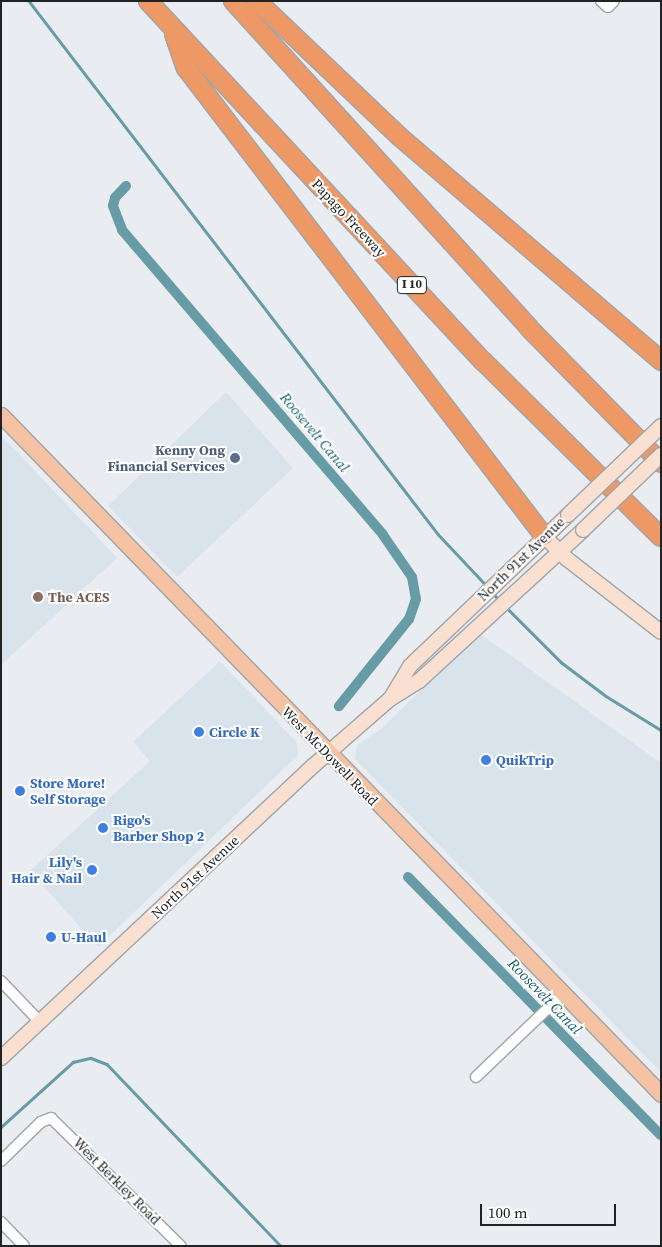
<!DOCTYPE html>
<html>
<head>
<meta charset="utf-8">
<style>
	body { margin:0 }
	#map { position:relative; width:662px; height:1247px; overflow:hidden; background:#e9edf1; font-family:"Source Serif 4",serif }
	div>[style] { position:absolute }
	.built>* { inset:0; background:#d9e3ec }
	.stream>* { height:2.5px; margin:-1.25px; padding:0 1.25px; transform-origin:1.25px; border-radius:1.25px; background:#679ba5 }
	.canal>* { height:10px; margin:-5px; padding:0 5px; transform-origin:5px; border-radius:5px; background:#679ba5 }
	.roads { filter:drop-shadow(1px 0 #a1a4a8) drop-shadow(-1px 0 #a1a4a8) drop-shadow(0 1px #a1a4a8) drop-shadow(0 -1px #a1a4a8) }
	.street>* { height:10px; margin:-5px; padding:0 5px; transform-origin:5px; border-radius:5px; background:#fff }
	.secondary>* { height:14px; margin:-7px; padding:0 7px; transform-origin:7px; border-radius:7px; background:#fae0d1 }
	.primary>* { height:15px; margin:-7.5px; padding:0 7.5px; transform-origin:7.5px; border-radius:7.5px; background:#f5c2a3 }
	.highway>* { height:18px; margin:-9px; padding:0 9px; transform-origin:9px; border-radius:9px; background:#ee9965 }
	.bridges { filter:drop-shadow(1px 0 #a1a4a8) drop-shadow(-1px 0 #a1a4a8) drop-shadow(0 1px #a1a4a8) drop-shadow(0 -1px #a1a4a8) }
	.secondary-bridge>* { height:14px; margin:-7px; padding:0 7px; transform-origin:7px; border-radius:7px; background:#fae0d1 }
	.dots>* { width:14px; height:14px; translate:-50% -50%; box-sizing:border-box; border:2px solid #fff; border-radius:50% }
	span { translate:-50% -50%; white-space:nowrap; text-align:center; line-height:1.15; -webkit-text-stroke:4px #fff; paint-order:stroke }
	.shield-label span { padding:1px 4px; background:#fff; border:1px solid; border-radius:4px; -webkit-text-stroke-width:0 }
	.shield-label { font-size:12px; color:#212224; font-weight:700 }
	.street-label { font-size:14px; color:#212224 }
	.service-label { font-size:14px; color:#4e5e75; font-weight:700 }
	.right { translate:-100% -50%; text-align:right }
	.education-label { font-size:14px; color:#785e54; font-weight:700 }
	.left { translate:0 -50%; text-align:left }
	.shop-label { font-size:14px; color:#366cbe; font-weight:700 }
	.water-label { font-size:15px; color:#145d68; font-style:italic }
	.frame { position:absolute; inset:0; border:2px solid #212224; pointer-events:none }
	.scale { position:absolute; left:480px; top:1204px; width:136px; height:22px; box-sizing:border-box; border:2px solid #212224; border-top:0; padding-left:6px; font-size:15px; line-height:18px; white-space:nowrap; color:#212224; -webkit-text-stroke:4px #fff; paint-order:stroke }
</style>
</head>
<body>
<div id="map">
	<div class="built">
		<i style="clip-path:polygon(226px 392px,293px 468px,177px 577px,108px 506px)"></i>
		<i style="clip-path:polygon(1px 435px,117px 558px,1px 665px)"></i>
		<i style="clip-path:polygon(479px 633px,661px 763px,661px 1072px,355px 759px,357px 745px,381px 729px)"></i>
		<i style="clip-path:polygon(220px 661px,297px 743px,298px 755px,98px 947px,30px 871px,150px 761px,133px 742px)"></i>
	</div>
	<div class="stream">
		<i style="left:29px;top:1px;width:672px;rotate:52.5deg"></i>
		<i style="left:438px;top:534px;width:71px;rotate:46.7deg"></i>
		<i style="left:492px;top:592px;width:12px;rotate:48deg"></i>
		<i style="left:506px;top:607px;width:78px;rotate:45deg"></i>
		<i style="left:561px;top:662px;width:56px;rotate:37.1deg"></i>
		<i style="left:606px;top:696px;width:65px;rotate:31.7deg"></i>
		<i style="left:1px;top:1127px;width:97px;rotate:-42.1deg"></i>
		<i style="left:73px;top:1062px;width:18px;rotate:-13deg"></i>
		<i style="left:91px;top:1058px;width:17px;rotate:21deg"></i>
		<i style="left:107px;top:1064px;width:252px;rotate:46.3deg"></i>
	</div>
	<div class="canal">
		<i style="left:126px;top:186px;width:16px;rotate:133deg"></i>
		<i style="left:115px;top:198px;width:8px;rotate:104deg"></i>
		<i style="left:113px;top:206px;width:26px;rotate:69deg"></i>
		<i style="left:122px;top:230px;width:401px;rotate:49.4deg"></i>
		<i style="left:383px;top:535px;width:51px;rotate:55.4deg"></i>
		<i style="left:412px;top:577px;width:22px;rotate:80deg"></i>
		<i style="left:416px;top:599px;width:21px;rotate:109deg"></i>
		<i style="left:409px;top:619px;width:112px;rotate:128.8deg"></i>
		<i style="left:408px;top:877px;width:361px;rotate:45.6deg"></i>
	</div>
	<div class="roads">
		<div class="street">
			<i style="left:601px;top:1px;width:9px;rotate:41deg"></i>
			<i style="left:608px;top:7px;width:8px;rotate:-45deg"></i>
			<i style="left:1px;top:981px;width:57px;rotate:46.4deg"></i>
			<i style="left:476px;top:1077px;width:120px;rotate:-43.7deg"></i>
			<i style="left:1px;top:1161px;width:56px;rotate:-44.3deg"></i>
			<i style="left:41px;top:1122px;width:11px;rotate:-22deg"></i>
			<i style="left:51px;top:1118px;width:182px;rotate:44.6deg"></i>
			<i style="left:1px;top:1222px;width:33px;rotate:46deg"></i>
		</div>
		<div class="secondary">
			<i style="left:544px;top:536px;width:33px;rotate:45deg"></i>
			<i style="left:567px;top:559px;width:119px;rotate:37.8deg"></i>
			<i style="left:392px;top:696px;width:35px;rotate:-59deg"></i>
			<i style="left:410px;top:666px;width:219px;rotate:-43.7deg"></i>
			<i style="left:1px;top:1058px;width:427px;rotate:-43.1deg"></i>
			<i style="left:313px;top:766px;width:102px;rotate:-41deg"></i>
			<i style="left:390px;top:699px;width:34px;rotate:-32deg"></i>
			<i style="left:419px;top:681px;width:223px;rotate:-42.6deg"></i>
		</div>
		<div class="primary">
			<i style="left:1px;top:415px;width:947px;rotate:45.81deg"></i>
		</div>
		<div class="highway">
			<i style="left:148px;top:1px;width:492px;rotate:47.1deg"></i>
			<i style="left:483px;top:361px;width:250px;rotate:44.7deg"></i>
			<i style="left:233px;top:1px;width:441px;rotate:47.8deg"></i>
			<i style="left:529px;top:328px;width:189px;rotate:45.6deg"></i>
			<i style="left:257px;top:1px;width:197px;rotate:43.6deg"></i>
			<i style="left:400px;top:137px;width:344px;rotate:40.6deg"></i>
			<i style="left:174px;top:34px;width:36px;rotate:71deg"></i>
			<i style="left:186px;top:68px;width:589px;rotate:52.59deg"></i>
		</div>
	</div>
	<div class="bridges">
		<div class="secondary-bridge">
			<i style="left:568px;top:515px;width:129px;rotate:-43.7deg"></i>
			<i style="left:583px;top:530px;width:108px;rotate:-43.9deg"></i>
		</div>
	</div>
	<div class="dots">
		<i style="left:235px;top:458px;background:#5c6f8a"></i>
		<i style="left:38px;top:597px;background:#8d6e63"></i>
		<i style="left:199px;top:732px;background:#3f7fe0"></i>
		<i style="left:486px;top:760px;background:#3f7fe0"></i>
		<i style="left:20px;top:791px;background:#3f7fe0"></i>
		<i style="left:103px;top:828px;background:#3f7fe0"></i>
		<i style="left:92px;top:870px;background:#3f7fe0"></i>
		<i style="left:51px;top:937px;background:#3f7fe0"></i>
	</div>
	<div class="shield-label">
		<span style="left:412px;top:285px">I 10</span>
	</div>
	<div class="street-label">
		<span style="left:349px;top:218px;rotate:47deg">Papago Freeway</span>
		<span style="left:521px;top:559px;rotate:-44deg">North 91st Avenue</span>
		<span style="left:330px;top:756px;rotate:46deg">West McDowell Road</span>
		<span style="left:195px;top:877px;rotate:-43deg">North 91st Avenue</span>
		<span style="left:117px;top:1181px;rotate:45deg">West Berkley Road</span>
	</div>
	<div class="service-label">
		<span class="right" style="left:225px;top:458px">Kenny Ong<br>Financial Services</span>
	</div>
	<div class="education-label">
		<span class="left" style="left:48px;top:597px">The ACES</span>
	</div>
	<div class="shop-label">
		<span class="left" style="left:209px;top:732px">Circle K</span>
		<span class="left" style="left:496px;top:760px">QuikTrip</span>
		<span class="left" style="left:30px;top:791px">Store More!<br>Self Storage</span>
		<span class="left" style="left:113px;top:828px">Rigo's<br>Barber Shop 2</span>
		<span class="right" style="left:82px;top:870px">Lily's<br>Hair &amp; Nail</span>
		<span class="left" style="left:61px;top:937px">U-Haul</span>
	</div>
	<div class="water-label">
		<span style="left:315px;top:432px;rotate:50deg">Roosevelt Canal</span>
		<span style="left:545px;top:996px;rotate:46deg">Roosevelt Canal</span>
	</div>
	<div class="frame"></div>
	<div class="scale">100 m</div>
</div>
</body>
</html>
